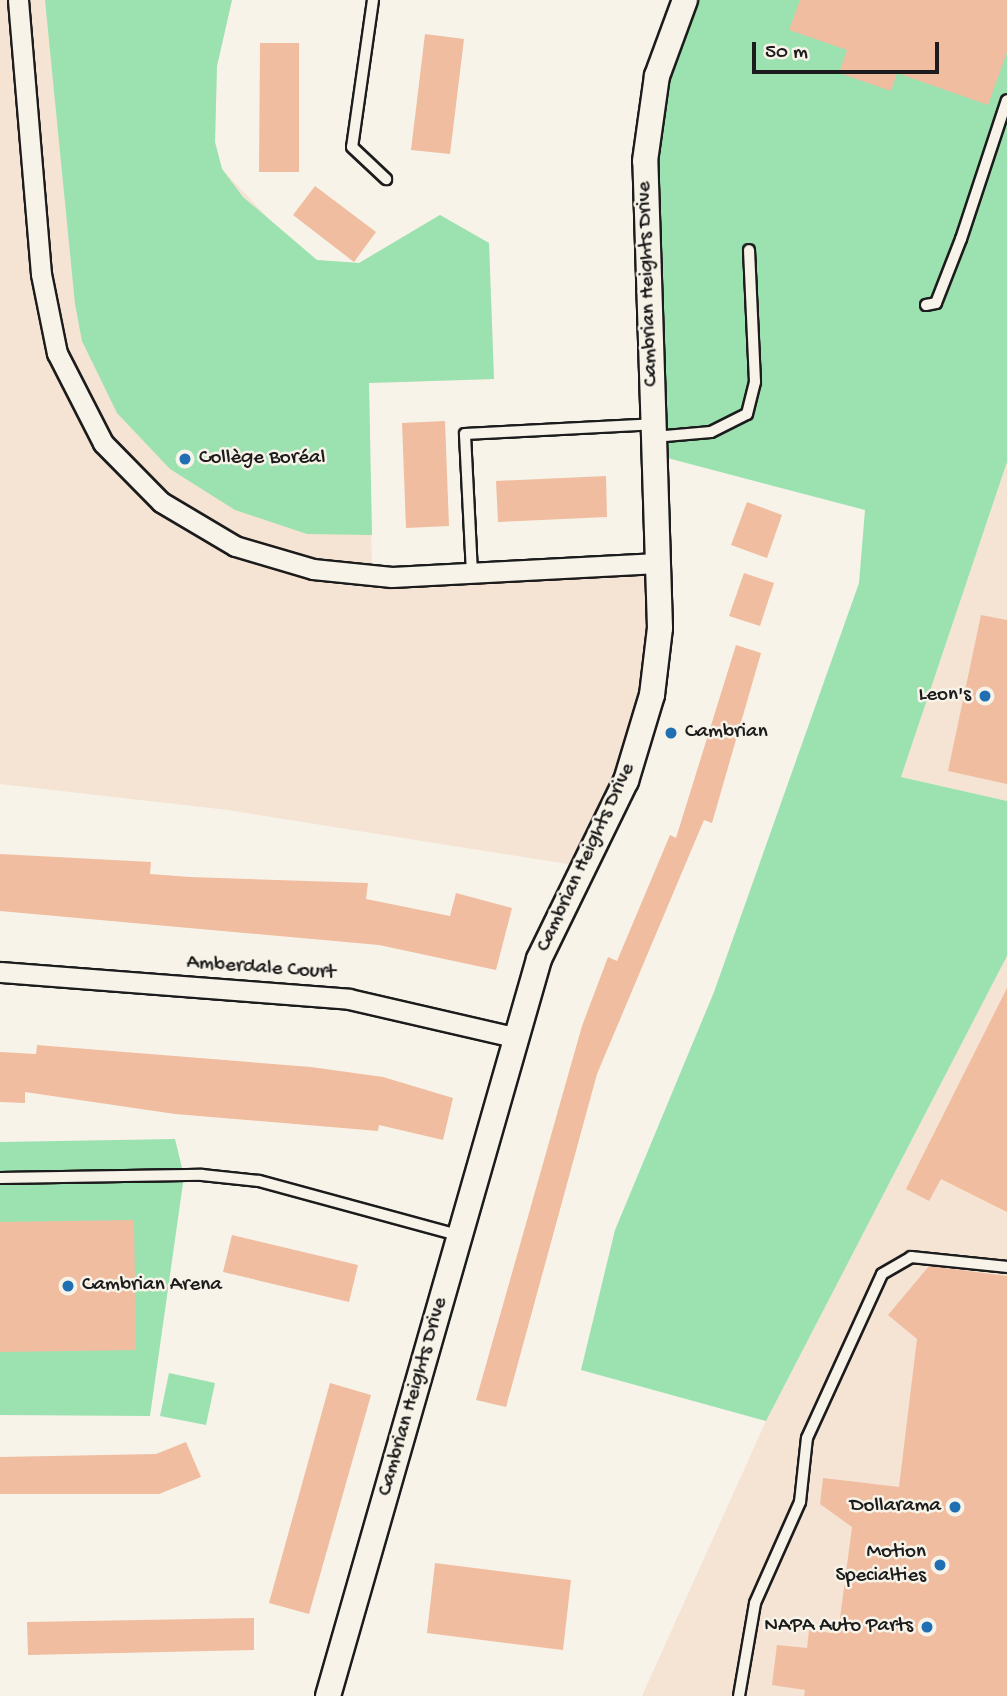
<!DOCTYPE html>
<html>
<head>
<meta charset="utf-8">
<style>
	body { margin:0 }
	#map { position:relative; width:1007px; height:1696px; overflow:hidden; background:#f7f3e8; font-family:"Gochi Hand",sans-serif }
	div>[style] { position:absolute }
	.built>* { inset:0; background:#f5e3d3 }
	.green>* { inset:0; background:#9be2b0 }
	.building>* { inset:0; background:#f0bda1 }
	.roads { filter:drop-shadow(2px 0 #1c1c1c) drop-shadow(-2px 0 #1c1c1c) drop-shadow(0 2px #1c1c1c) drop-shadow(0 -2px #1c1c1c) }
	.service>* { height:10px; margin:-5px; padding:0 5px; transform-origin:5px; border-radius:5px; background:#f7f3e8 }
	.minor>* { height:19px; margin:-9.5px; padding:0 9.5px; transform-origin:9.5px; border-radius:9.5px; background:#f7f3e8 }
	.tertiary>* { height:24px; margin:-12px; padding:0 12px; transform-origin:12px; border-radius:12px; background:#f7f3e8 }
	.dots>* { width:19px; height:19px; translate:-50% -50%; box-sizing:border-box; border:4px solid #f7f3e8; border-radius:50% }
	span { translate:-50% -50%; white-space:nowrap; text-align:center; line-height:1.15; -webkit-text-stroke:5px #f7f3e8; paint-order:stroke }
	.street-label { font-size:21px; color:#1c1c1c }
	.poi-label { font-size:21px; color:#1c1c1c }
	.left { translate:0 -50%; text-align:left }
	.right { translate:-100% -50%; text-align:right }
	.scale { position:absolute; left:752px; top:42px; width:187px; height:32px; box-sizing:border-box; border:4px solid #1c1c1c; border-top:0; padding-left:9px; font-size:21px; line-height:24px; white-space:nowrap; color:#1c1c1c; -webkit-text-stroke:5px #f7f3e8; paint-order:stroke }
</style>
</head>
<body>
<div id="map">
	<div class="built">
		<i style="clip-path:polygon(0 0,232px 0,217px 66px,215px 142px,222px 169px,297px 249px,317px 260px,359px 263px,440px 215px,489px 243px,494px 379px,369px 383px,372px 578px,660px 565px,662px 628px,586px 867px,228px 810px,0 784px)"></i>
		<i style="clip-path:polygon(1007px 462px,1007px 801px,901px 777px)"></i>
		<i style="clip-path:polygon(1007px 956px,1007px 1696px,642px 1696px,766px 1421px)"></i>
	</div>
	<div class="green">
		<i style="clip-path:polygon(45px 0,232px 0,217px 66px,215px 142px,222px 169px,243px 197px,317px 260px,359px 263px,440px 215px,489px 243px,494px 379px,369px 383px,372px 535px,307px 534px,235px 510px,170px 469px,117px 413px,82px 341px,75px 304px)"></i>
		<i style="clip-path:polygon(687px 0,1007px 0,1007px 462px,901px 777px,1007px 801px,1007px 956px,766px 1421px,581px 1370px,615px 1230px,714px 992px,859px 583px,865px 510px,656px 455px,647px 163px)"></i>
		<i style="clip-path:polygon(175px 1139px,184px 1176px,150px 1416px,0 1415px,0 1142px)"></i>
		<i style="clip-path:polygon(169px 1373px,215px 1383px,206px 1425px,160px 1416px)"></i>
	</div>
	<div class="building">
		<i style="clip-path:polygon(800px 0,1007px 0,1007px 52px,988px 105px,897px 73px,891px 91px,839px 73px,847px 50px,789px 30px)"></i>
		<i style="clip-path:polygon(425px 34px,464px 39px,450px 154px,411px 150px)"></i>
		<i style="clip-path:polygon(260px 43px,299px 43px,299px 172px,259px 172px)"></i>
		<i style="clip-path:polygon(315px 186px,376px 232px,354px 262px,293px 215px)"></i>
		<i style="clip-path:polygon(445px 421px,449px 526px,406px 528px,402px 423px)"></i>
		<i style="clip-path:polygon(606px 476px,607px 517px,498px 522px,496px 481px)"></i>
		<i style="clip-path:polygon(747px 502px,782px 515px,767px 558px,731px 545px)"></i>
		<i style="clip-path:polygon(744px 573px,774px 583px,760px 626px,729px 616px)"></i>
		<i style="clip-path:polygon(981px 615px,1007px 620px,1007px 784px,948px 771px)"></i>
		<i style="clip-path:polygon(736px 645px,761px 653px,712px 823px,704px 820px,597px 1074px,506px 1407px,476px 1400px,582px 1026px,608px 957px,617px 961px,670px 835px,676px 838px)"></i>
		<i style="clip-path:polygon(0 854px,151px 862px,150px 874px,190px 877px,368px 883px,366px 899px,450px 916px,456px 893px,512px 908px,496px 970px,379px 945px,0 911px)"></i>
		<i style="clip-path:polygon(1007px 988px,1007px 1212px,941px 1179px,929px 1201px,906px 1189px)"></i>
		<i style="clip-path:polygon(37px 1045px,311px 1067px,383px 1077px,453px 1098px,443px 1140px,379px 1125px,378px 1131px,175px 1114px,25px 1092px,25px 1103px,0 1102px,0 1052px,36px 1054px)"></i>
		<i style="clip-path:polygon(134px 1220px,136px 1350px,0 1352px,0 1222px)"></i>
		<i style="clip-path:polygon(232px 1235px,358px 1265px,349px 1302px,223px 1272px)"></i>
		<i style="clip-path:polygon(929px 1266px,1007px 1276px,1007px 1696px,804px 1696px,805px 1690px,772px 1685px,777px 1645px,807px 1648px,809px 1630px,832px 1633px,839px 1626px,852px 1527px,820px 1504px,823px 1478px,899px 1487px,917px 1339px,888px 1315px)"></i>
		<i style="clip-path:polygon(330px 1383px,371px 1395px,309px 1614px,269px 1603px)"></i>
		<i style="clip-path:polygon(186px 1442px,201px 1477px,159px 1494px,0 1494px,0 1457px,156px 1454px)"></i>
		<i style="clip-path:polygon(435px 1563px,571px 1580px,563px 1650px,427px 1633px)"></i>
		<i style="clip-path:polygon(254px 1618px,254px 1650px,28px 1655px,27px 1622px)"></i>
	</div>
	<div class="roads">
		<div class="service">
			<i style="left:373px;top:0;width:148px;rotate:98.1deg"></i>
			<i style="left:352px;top:147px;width:47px;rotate:43.3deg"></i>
			<i style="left:926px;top:305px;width:10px;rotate:-11deg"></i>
			<i style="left:936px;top:303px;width:69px;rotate:-68.7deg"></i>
			<i style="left:961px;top:239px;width:146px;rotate:-71.7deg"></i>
			<i style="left:654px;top:437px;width:57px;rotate:-5deg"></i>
			<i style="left:711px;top:432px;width:40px;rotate:-26.6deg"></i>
			<i style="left:747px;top:414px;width:33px;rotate:-76deg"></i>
			<i style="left:755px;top:382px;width:132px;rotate:-92.6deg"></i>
			<i style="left:472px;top:573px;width:139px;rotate:-92.9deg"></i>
			<i style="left:465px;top:434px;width:188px;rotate:-3deg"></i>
			<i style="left:0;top:1178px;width:202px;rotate:-0.9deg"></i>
			<i style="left:202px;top:1175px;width:57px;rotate:6deg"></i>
			<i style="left:259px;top:1181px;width:206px;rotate:15.2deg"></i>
			<i style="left:739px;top:1696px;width:94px;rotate:-80.2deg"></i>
			<i style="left:755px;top:1603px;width:111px;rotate:-66deg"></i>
			<i style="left:800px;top:1502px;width:64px;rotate:-83.8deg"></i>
			<i style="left:807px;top:1438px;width:180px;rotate:-65.4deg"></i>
			<i style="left:882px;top:1274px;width:34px;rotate:-30deg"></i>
			<i style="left:911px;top:1257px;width:97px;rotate:5.9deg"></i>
		</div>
		<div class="minor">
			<i style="left:18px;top:0;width:275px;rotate:85.2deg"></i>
			<i style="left:41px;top:274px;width:81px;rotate:78.6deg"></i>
			<i style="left:57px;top:353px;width:101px;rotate:62.9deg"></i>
			<i style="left:103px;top:443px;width:83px;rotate:45.5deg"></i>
			<i style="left:161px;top:502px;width:86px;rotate:30.7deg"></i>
			<i style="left:235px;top:546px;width:81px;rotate:16.4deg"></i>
			<i style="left:313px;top:569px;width:79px;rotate:5.8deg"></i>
			<i style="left:392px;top:577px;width:266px;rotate:-3deg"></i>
			<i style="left:0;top:972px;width:350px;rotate:4.4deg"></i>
			<i style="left:349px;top:999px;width:169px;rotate:13deg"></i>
		</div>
		<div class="tertiary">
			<i style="left:328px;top:1696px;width:767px;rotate:-74.02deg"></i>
			<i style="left:539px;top:959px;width:198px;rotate:-64deg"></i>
			<i style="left:626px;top:781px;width:90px;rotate:-73.2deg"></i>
			<i style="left:652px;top:695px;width:67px;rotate:-83.2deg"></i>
			<i style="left:660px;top:628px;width:467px;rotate:-91.8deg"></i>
			<i style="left:645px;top:161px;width:86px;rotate:-82deg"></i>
			<i style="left:657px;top:76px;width:81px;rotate:-69.8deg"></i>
		</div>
	</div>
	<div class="dots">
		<i style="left:185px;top:459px;background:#1f6fb2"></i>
		<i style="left:985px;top:696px;background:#1f6fb2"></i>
		<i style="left:671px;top:733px;background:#1f6fb2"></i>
		<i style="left:68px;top:1286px;background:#1f6fb2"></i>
		<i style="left:955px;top:1507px;background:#1f6fb2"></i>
		<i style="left:940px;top:1565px;background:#1f6fb2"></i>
		<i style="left:927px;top:1627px;background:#1f6fb2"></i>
	</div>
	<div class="street-label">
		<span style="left:649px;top:284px;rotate:-92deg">Cambrian Heights Drive</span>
		<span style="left:587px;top:858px;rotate:-65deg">Cambrian Heights Drive</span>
		<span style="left:261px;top:969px;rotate:4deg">Amberdale Court</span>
		<span style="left:414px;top:1397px;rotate:-74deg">Cambrian Heights Drive</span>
	</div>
	<div class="poi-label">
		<span class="left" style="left:199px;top:459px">Collège Boréal</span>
		<span class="right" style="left:971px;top:696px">Leon's</span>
		<span class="left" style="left:685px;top:733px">Cambrian</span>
		<span class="left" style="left:82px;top:1286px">Cambrian Arena</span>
		<span class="right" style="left:941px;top:1507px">Dollarama</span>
		<span class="right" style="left:926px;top:1565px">Motion<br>Specialties</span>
		<span class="right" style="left:913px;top:1627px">NAPA Auto Parts</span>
	</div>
	<div class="scale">50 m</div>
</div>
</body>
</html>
